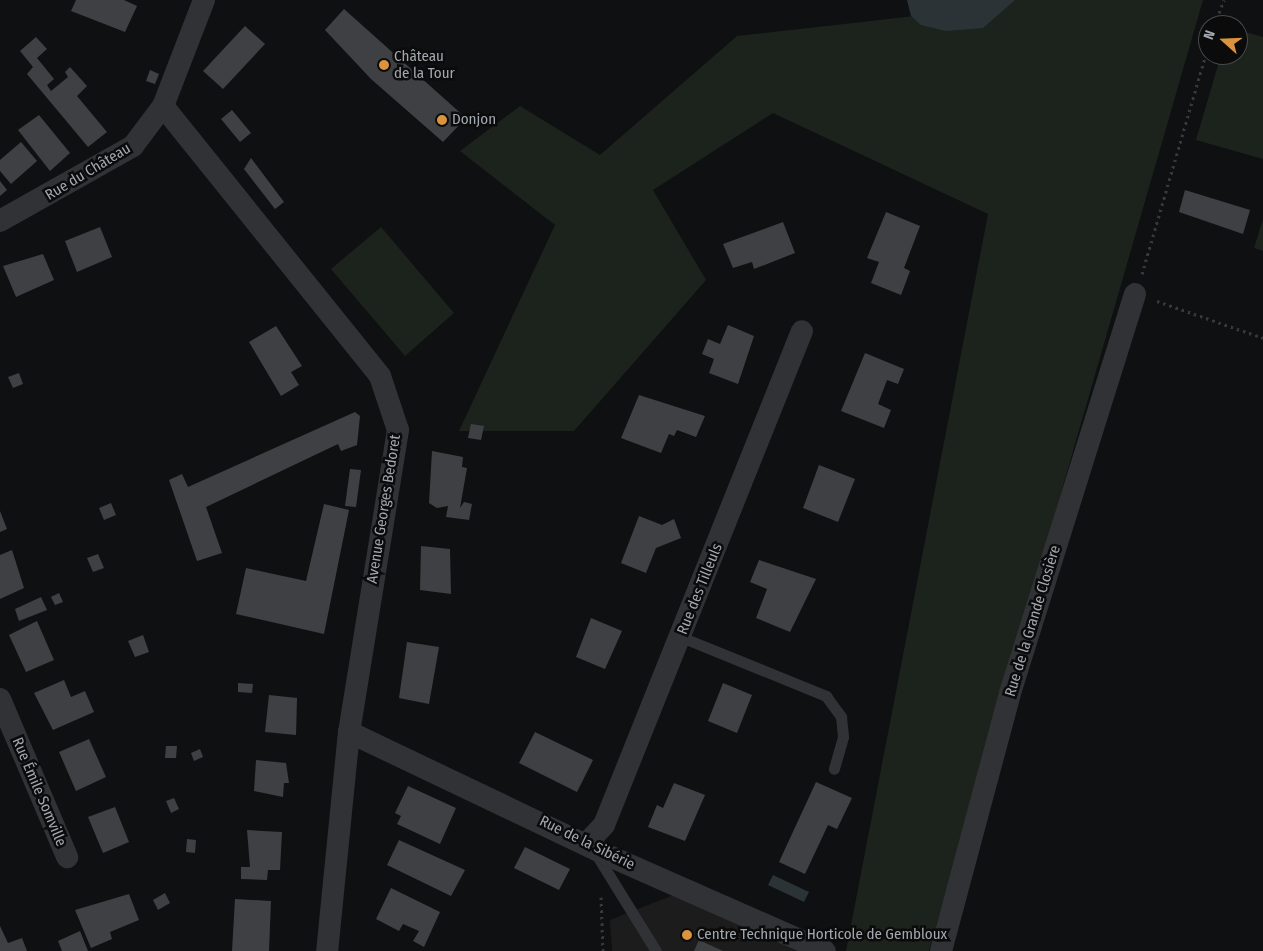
<!DOCTYPE html>
<html>
<head>
<meta charset="utf-8">
<style>
	body { margin:0 }
	#map { position:relative; width:1263px; height:951px; overflow:hidden; background:#0f1011; font-family:"Fira Sans Condensed",sans-serif }
	div>[style] { position:absolute }
	.built>* { inset:0; background:#1c1c1d }
	.green>* { inset:0; background:#1c231c }
	.water>* { inset:0; background:#2b3337 }
	.building>* { inset:0; background:#3f4043 }
	.path>* { height:3px; margin-top:-1.5px; transform-origin:0; background:repeating-linear-gradient(90deg,#37393c 0 2.5px,transparent 0 6.5px) }
	.lane>* { height:11px; margin:-5.5px; padding:0 5.5px; transform-origin:5.5px; border-radius:5.5px; background:#313235 }
	.street>* { height:22px; margin:-11px; padding:0 11px; transform-origin:11px; border-radius:11px; background:#313235 }
	.dots>* { width:14px; height:14px; translate:-50% -50%; box-sizing:border-box; border:2px solid #0b0b0b; border-radius:50% }
	span { translate:-50% -50%; white-space:nowrap; text-align:center; line-height:1.15; -webkit-text-stroke:5px #0b0b0b; paint-order:stroke }
	.poi-label { font-size:15px; color:#a2a8b0 }
	.left { translate:0 -50%; text-align:left }
	.street-label { font-size:15px; color:#a2a8b0 }
	.north { position:absolute; left:1198px; top:15px; width:50px; height:50px; box-sizing:border-box; background:#0b0b0b; border:1px solid #474a4d; border-radius:50%; rotate:290deg; font-size:14px; font-weight:700; line-height:20px; text-align:center; color:#a2a8b0 }
	.north::after { content:''; display:block; margin:auto; width:18px; height:22px; background:#db933d; clip-path:polygon(50% 0,100% 100%,50% 72%,0 100%) }
</style>
</head>
<body>
<div id="map">
	<div class="built">
		<i style="clip-path:polygon(676px 894px,796px 951px,612px 951px,610px 920px)"></i>
	</div>
	<div class="green">
		<i style="clip-path:polygon(966px 0,1203px 0,929px 951px,846px 951px,988px 214px,773px 113px,653px 190px,706px 280px,574px 431px,459px 431px,555px 225px,460px 151px,520px 106px,600px 155px,737px 36px,968px 10px)"></i>
		<i style="clip-path:polygon(1238px 30px,1263px 37px,1263px 159px,1196px 140px,1221px 55px,1238px 55px)"></i>
		<i style="clip-path:polygon(1263px 219px,1263px 251px,1254px 248px)"></i>
		<i style="clip-path:polygon(381px 227px,454px 313px,405px 356px,331px 269px)"></i>
	</div>
	<div class="water">
		<i style="clip-path:polygon(907px 0,1015px 0,983px 28px,946px 31px,921px 25px,911px 16px)"></i>
		<i style="clip-path:polygon(773px 875px,809px 892px,804px 902px,768px 885px)"></i>
	</div>
	<div class="building">
		<i style="clip-path:polygon(76px 0,124px 0,137px 6px,125px 32px,71px 11px)"></i>
		<i style="clip-path:polygon(344px 9px,466px 118px,443px 142px,371px 79px,325px 30px)"></i>
		<i style="clip-path:polygon(245px 26px,265px 44px,223px 89px,203px 71px)"></i>
		<i style="clip-path:polygon(36px 37px,47px 49px,37px 58px,54px 79px,47px 85px,51px 91px,68px 77px,65px 72px,70px 67px,87px 86px,77px 96px,107px 132px,88px 147px,27px 74px,33px 67px,20px 51px)"></i>
		<i style="clip-path:polygon(150px 70px,159px 74px,155px 84px,146px 81px)"></i>
		<i style="clip-path:polygon(232px 110px,251px 133px,240px 142px,221px 119px)"></i>
		<i style="clip-path:polygon(39px 115px,70px 153px,50px 171px,18px 130px)"></i>
		<i style="clip-path:polygon(21px 142px,37px 161px,11px 184px,0 171px,0 160px)"></i>
		<i style="clip-path:polygon(251px 158px,284px 202px,275px 209px,244px 169px)"></i>
		<i style="clip-path:polygon(0 181px,7px 190px,0 196px)"></i>
		<i style="clip-path:polygon(1185px 190px,1250px 210px,1243px 234px,1179px 212px)"></i>
		<i style="clip-path:polygon(886px 212px,920px 226px,904px 268px,910px 271px,901px 295px,871px 283px,879px 262px,867px 258px)"></i>
		<i style="clip-path:polygon(783px 222px,795px 253px,754px 269px,752px 262px,733px 268px,723px 244px)"></i>
		<i style="clip-path:polygon(100px 227px,112px 257px,77px 272px,65px 241px)"></i>
		<i style="clip-path:polygon(43px 254px,54px 280px,16px 297px,3px 266px)"></i>
		<i style="clip-path:polygon(728px 325px,754px 336px,738px 384px,709px 373px,714px 359px,702px 354px,708px 339px,720px 344px)"></i>
		<i style="clip-path:polygon(276px 326px,302px 366px,291px 372px,299px 385px,281px 396px,249px 342px)"></i>
		<i style="clip-path:polygon(865px 353px,904px 369px,898px 384px,887px 380px,878px 404px,891px 410px,884px 428px,841px 411px)"></i>
		<i style="clip-path:polygon(19px 373px,23px 384px,13px 388px,8px 377px)"></i>
		<i style="clip-path:polygon(639px 395px,705px 416px,696px 437px,677px 430px,674px 436px,669px 434px,661px 453px,621px 438px)"></i>
		<i style="clip-path:polygon(355px 412px,360px 416px,357px 445px,341px 451px,338px 444px,206px 507px,222px 553px,197px 561px,169px 480px,182px 474px,188px 487px)"></i>
		<i style="clip-path:polygon(471px 424px,484px 426px,481px 440px,468px 438px)"></i>
		<i style="clip-path:polygon(432px 451px,463px 457px,462px 467px,467px 468px,460px 508px,464px 502px,472px 504px,469px 520px,446px 517px,448px 506px,437px 508px,429px 503px)"></i>
		<i style="clip-path:polygon(819px 465px,855px 479px,838px 522px,803px 508px)"></i>
		<i style="clip-path:polygon(350px 469px,361px 470px,356px 507px,345px 506px)"></i>
		<i style="clip-path:polygon(111px 503px,116px 515px,104px 520px,99px 508px)"></i>
		<i style="clip-path:polygon(324px 504px,349px 510px,324px 634px,236px 614px,246px 568px,306px 581px)"></i>
		<i style="clip-path:polygon(0 511px,7px 529px,0 532px)"></i>
		<i style="clip-path:polygon(639px 516px,662px 525px,674px 519px,681px 538px,656px 548px,646px 573px,621px 563px)"></i>
		<i style="clip-path:polygon(421px 546px,450px 549px,451px 594px,420px 590px)"></i>
		<i style="clip-path:polygon(12px 550px,24px 588px,0 599px,0 555px)"></i>
		<i style="clip-path:polygon(98px 554px,104px 568px,93px 572px,87px 558px)"></i>
		<i style="clip-path:polygon(759px 560px,816px 579px,790px 632px,756px 618px,767px 589px,750px 582px)"></i>
		<i style="clip-path:polygon(59px 593px,63px 602px,55px 605px,51px 597px)"></i>
		<i style="clip-path:polygon(41px 597px,47px 610px,19px 621px,15px 609px)"></i>
		<i style="clip-path:polygon(591px 618px,622px 631px,605px 669px,576px 657px)"></i>
		<i style="clip-path:polygon(37px 621px,54px 660px,26px 672px,9px 635px)"></i>
		<i style="clip-path:polygon(143px 635px,149px 652px,135px 657px,128px 641px)"></i>
		<i style="clip-path:polygon(407px 642px,439px 647px,429px 704px,399px 698px)"></i>
		<i style="clip-path:polygon(64px 680px,71px 697px,85px 691px,94px 712px,53px 730px,34px 693px)"></i>
		<i style="clip-path:polygon(238px 683px,253px 684px,252px 693px,238px 692px)"></i>
		<i style="clip-path:polygon(723px 683px,752px 695px,737px 733px,708px 721px)"></i>
		<i style="clip-path:polygon(269px 695px,297px 698px,296px 735px,265px 732px)"></i>
		<i style="clip-path:polygon(535px 732px,593px 760px,577px 792px,519px 763px)"></i>
		<i style="clip-path:polygon(89px 739px,106px 777px,76px 791px,59px 752px)"></i>
		<i style="clip-path:polygon(166px 746px,177px 746px,176px 758px,165px 758px)"></i>
		<i style="clip-path:polygon(200px 749px,203px 757px,194px 761px,191px 753px)"></i>
		<i style="clip-path:polygon(256px 760px,286px 763px,289px 783px,284px 783px,283px 797px,254px 791px)"></i>
		<i style="clip-path:polygon(816px 782px,852px 798px,837px 829px,828px 825px,805px 874px,779px 862px)"></i>
		<i style="clip-path:polygon(674px 783px,705px 795px,685px 841px,648px 827px,657px 805px,663px 808px)"></i>
		<i style="clip-path:polygon(408px 786px,456px 808px,440px 844px,397px 824px,401px 816px,395px 813px)"></i>
		<i style="clip-path:polygon(174px 798px,179px 809px,171px 813px,166px 801px)"></i>
		<i style="clip-path:polygon(115px 807px,129px 842px,103px 853px,88px 817px)"></i>
		<i style="clip-path:polygon(247px 830px,282px 832px,280px 870px,268px 870px,267px 880px,241px 879px,241px 867px,250px 867px)"></i>
		<i style="clip-path:polygon(187px 839px,196px 840px,195px 853px,186px 852px)"></i>
		<i style="clip-path:polygon(399px 840px,465px 870px,451px 896px,387px 865px)"></i>
		<i style="clip-path:polygon(525px 847px,570px 869px,559px 890px,514px 868px)"></i>
		<i style="clip-path:polygon(391px 888px,440px 912px,424px 947px,413px 941px,419px 931px,403px 924px,399px 931px,376px 919px)"></i>
		<i style="clip-path:polygon(165px 893px,170px 903px,158px 910px,153px 900px)"></i>
		<i style="clip-path:polygon(129px 894px,139px 920px,110px 932px,112px 939px,91px 948px,75px 910px)"></i>
		<i style="clip-path:polygon(235px 899px,271px 901px,269px 951px,232px 951px)"></i>
		<i style="clip-path:polygon(0 926px,8px 943px,22px 938px,27px 951px,0 951px)"></i>
		<i style="clip-path:polygon(80px 931px,88px 951px,62px 951px,58px 941px)"></i>
		<i style="clip-path:polygon(699px 940px,723px 951px,694px 951px)"></i>
	</div>
	<div class="path">
		<i style="left:1214px;top:25px;width:27px;rotate:-68deg"></i>
		<i style="left:1142px;top:274px;width:236px;rotate:-73.8deg"></i>
		<i style="left:1157px;top:301px;width:112px;rotate:19.2deg"></i>
		<i style="left:601px;top:897px;width:54px;rotate:87.9deg"></i>
	</div>
	<div class="lane">
		<i style="left:681px;top:637px;width:157px;rotate:22.1deg"></i>
		<i style="left:826px;top:696px;width:26px;rotate:54deg"></i>
		<i style="left:841px;top:717px;width:20px;rotate:84deg"></i>
		<i style="left:843px;top:737px;width:33px;rotate:106deg"></i>
		<i style="left:596px;top:854px;width:114px;rotate:58.3deg"></i>
	</div>
	<div class="street">
		<i style="left:204px;top:0;width:114px;rotate:111.1deg"></i>
		<i style="left:163px;top:106px;width:346px;rotate:51.2deg"></i>
		<i style="left:380px;top:376px;width:57px;rotate:71.6deg"></i>
		<i style="left:398px;top:430px;width:306px;rotate:99.2deg"></i>
		<i style="left:349px;top:732px;width:220px;rotate:95.7deg"></i>
		<i style="left:0;top:221px;width:153px;rotate:-29.4deg"></i>
		<i style="left:133px;top:146px;width:50px;rotate:-53.1deg"></i>
		<i style="left:0;top:699px;width:172px;rotate:67deg"></i>
		<i style="left:349px;top:732px;width:286px;rotate:25.5deg"></i>
		<i style="left:607px;top:855px;width:238px;rotate:23.8deg"></i>
		<i style="left:588px;top:842px;width:23px;rotate:-47deg"></i>
		<i style="left:604px;top:825px;width:532px;rotate:-68.16deg"></i>
		<i style="left:941px;top:951px;width:267px;rotate:-75deg"></i>
		<i style="left:1010px;top:693px;width:418px;rotate:-72.6deg"></i>
	</div>
	<div class="dots">
		<i style="left:384px;top:65px;background:#db933d"></i>
		<i style="left:442px;top:120px;background:#db933d"></i>
		<i style="left:687px;top:935px;background:#db933d"></i>
	</div>
	<div class="poi-label">
		<span class="left" style="left:394px;top:65px">Château<br>de la Tour</span>
		<span class="left" style="left:452px;top:120px">Donjon</span>
		<span class="left" style="left:697px;top:935px">Centre Technique Horticole de Gembloux</span>
	</div>
	<div class="street-label">
		<span style="left:88px;top:172px;rotate:-31deg">Rue du Château</span>
		<span style="left:384px;top:509px;rotate:-81deg">Avenue Georges Bedoret</span>
		<span style="left:700px;top:589px;rotate:-68deg">Rue des Tilleuls</span>
		<span style="left:1033px;top:621px;rotate:-73deg">Rue de la Grande Closière</span>
		<span style="left:39px;top:792px;rotate:67deg">Rue Émile Somville</span>
		<span style="left:587px;top:843px;rotate:26deg">Rue de la Sibérie</span>
	</div>
	<div class="north">N</div>
</div>
</body>
</html>
